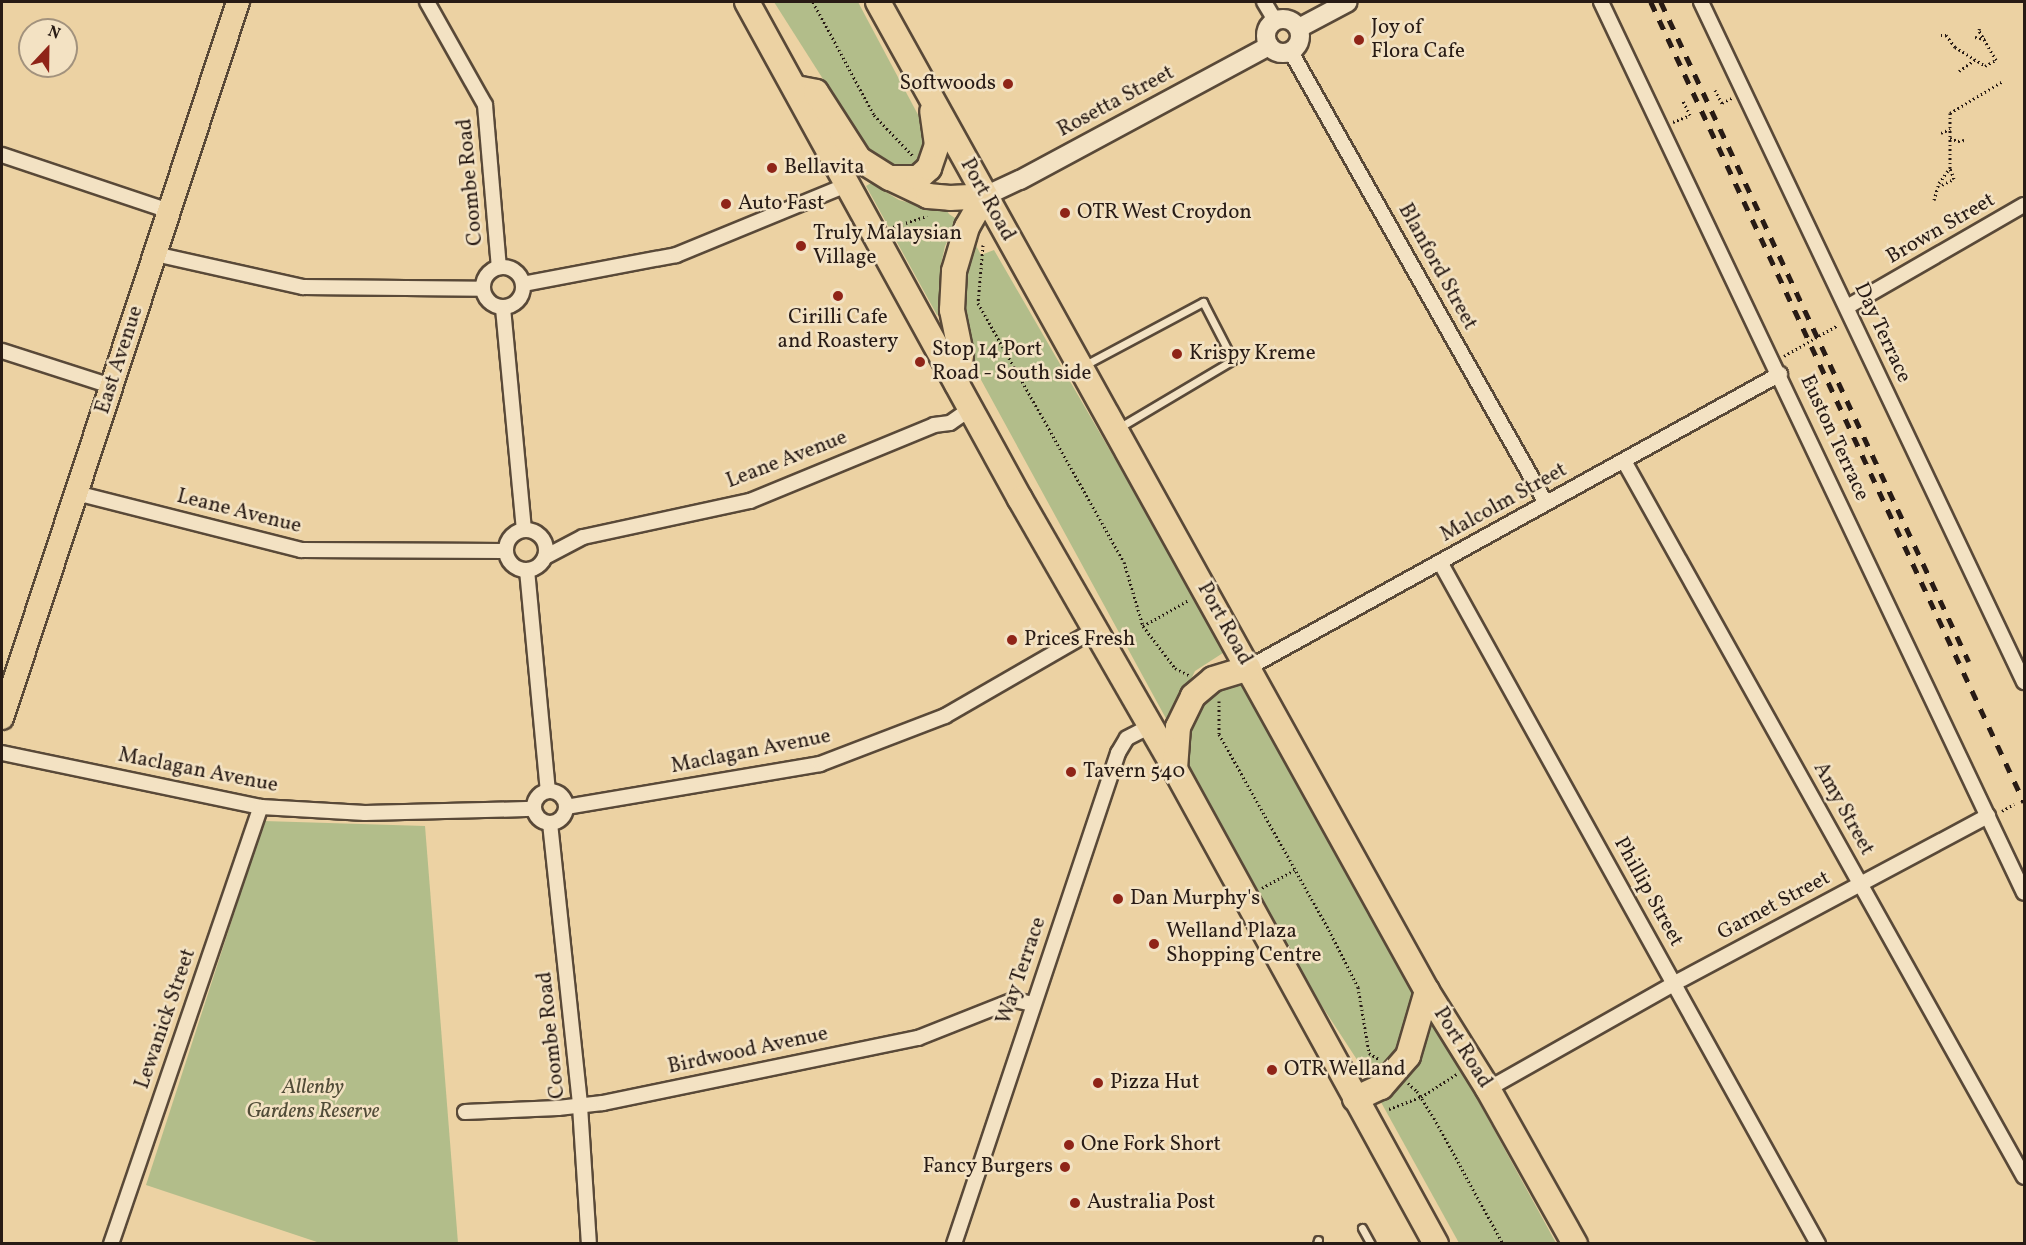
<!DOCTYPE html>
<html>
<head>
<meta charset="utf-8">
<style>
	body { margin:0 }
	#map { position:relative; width:2026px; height:1245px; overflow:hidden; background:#ecd2a3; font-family:Vollkorn,serif }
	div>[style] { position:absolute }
	.green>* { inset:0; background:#b2bd8a }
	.path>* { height:3px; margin-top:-1.5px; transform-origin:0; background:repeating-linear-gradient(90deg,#281b15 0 1.5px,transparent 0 4.5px) }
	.roads { filter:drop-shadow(2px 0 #594938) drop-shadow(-2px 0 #594938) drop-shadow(0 2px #594938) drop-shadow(0 -2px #594938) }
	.service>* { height:7px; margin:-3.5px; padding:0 3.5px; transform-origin:3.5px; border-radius:3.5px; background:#f3e2c3 }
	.minor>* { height:14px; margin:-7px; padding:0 7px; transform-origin:7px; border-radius:7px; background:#f3e2c3 }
	.minor>.ring { margin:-7px; padding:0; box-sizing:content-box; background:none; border:14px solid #f3e2c3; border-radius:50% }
	.tertiary>* { height:18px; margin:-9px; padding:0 9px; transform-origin:9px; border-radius:9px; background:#f3e2c3 }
	.tertiary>.ring { margin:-9px; padding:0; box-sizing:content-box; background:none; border:18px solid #f3e2c3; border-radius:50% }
	.primary>* { height:22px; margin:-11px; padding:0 11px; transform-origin:11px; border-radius:11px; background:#ecd2a3 }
	.trunk>* { height:24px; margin:-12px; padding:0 12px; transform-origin:12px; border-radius:12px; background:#ecd2a3 }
	.rail>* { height:4.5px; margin-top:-2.25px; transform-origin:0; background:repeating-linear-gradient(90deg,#281b15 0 10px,transparent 0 20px) }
	.dots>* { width:16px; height:16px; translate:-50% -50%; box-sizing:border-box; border:3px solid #f3e2c3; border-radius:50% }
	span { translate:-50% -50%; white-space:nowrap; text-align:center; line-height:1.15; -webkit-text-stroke:5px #f3e2c3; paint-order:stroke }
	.poi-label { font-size:21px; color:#281b15 }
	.left { translate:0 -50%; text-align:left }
	.right { translate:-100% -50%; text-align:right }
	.street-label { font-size:21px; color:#281b15 }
	.park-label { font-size:21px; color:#514c38; font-style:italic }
	.frame { position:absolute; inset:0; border:3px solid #281b15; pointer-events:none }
	.north { position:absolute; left:18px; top:18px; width:60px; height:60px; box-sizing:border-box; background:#f3e2c3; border:2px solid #a2927d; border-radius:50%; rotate:22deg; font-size:16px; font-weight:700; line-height:24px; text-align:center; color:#281b15 }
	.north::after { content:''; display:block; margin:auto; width:21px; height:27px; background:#8f2418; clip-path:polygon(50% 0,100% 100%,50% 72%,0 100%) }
</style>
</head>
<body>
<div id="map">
	<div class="green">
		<i style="clip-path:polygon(774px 2px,858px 2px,924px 126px,927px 146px,922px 156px,911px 167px,892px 165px,870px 153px)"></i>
		<i style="clip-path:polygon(871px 183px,899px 200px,921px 206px,944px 206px,949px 214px,958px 220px,945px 246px,940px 269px,942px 312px,937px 315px,866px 186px)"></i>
		<i style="clip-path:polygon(969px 232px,981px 255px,994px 250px,1226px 651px,1195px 671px,1169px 724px,980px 378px,964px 339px,957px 293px)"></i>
		<i style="clip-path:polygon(1244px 678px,1413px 980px,1414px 1004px,1397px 1051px,1367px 1075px,1318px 1000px,1260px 897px,1194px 790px,1181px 734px,1196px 700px)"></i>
		<i style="clip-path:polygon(264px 821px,425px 826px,458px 1243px,320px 1243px,146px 1185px)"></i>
		<i style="clip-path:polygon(1430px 1013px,1556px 1243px,1459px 1243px,1377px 1095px)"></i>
	</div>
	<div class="path">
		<i style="left:813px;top:2px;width:128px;rotate:61.6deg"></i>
		<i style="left:874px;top:115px;width:57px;rotate:46.4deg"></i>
		<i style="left:1941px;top:35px;width:5px"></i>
		<i style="left:1946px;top:35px;width:15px;rotate:53deg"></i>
		<i style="left:1955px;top:47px;width:36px;rotate:32deg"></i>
		<i style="left:1985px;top:66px;width:13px;rotate:-29deg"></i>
		<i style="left:1996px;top:60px;width:34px;rotate:-120deg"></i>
		<i style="left:1979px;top:30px;width:4px;rotate:-76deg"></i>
		<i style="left:1975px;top:37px;width:10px;rotate:11deg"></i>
		<i style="left:1959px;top:71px;width:19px;rotate:-35deg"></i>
		<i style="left:1715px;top:90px;width:15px;rotate:62deg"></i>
		<i style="left:1722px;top:103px;width:11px;rotate:-27deg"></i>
		<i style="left:1673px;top:122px;width:18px;rotate:-22deg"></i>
		<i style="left:1690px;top:115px;width:16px;rotate:-117deg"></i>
		<i style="left:1941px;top:133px;width:10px;rotate:-24deg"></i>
		<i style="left:1950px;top:138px;width:9px;rotate:21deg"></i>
		<i style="left:1958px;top:141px;width:7px;rotate:-8deg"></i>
		<i style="left:1942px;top:185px;width:13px;rotate:-27deg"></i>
		<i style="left:1954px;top:179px;width:12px;rotate:-110deg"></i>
		<i style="left:1934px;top:200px;width:18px;rotate:-74deg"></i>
		<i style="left:1939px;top:183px;width:19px;rotate:-54deg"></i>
		<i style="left:1950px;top:168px;width:55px;rotate:-90deg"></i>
		<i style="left:1950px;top:113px;width:62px;rotate:-31.1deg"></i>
		<i style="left:893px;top:227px;width:36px;rotate:-18deg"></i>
		<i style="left:983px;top:245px;width:58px;rotate:94.9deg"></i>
		<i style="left:978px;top:303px;width:297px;rotate:60.6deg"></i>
		<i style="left:1124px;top:562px;width:67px;rotate:73.5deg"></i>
		<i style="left:1143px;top:626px;width:53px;rotate:52.7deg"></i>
		<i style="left:1175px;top:668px;width:16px;rotate:27deg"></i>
		<i style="left:1784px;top:356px;width:62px;rotate:-29.9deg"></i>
		<i style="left:1143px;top:626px;width:53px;rotate:-29.5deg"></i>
		<i style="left:1219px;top:701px;width:33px;rotate:90deg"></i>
		<i style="left:1219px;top:734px;width:225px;rotate:60.7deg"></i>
		<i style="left:1329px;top:930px;width:64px;rotate:63deg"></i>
		<i style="left:1358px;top:987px;width:67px;rotate:80.5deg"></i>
		<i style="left:1369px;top:1053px;width:13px;rotate:32deg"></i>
		<i style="left:2002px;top:811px;width:14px;rotate:-30deg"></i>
		<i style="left:1262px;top:888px;width:37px;rotate:-29deg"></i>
		<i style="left:1408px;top:1083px;width:12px;rotate:42deg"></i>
		<i style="left:1417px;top:1091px;width:32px;rotate:58deg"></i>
		<i style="left:1434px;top:1118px;width:144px;rotate:61.3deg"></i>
		<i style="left:1389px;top:1109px;width:34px;rotate:-21deg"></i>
		<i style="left:1421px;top:1097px;width:43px;rotate:-32.6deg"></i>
	</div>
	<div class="roads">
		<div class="service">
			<i style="left:1085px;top:365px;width:134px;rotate:-28.1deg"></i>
			<i style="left:1203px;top:302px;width:65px;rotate:62.7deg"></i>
			<i style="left:1233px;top:360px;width:131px;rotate:149.3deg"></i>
			<i style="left:1362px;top:1228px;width:18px;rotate:61deg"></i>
			<i style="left:1317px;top:1244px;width:4px;rotate:-76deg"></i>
		</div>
		<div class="minor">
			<i style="left:427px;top:2px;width:118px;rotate:60.6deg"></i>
			<i style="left:485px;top:105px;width:163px;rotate:85.1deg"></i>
			<i style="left:1264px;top:2px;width:21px;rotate:59deg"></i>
			<i style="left:1601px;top:2px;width:986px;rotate:64.6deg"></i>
			<i style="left:1701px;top:2px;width:753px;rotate:64.59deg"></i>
			<i style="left:1291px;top:52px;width:518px;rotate:60.52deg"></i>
			<i style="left:2px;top:155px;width:176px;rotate:18.5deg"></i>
			<i style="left:155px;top:254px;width:152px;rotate:12.6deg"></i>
			<i style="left:303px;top:287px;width:179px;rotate:0.6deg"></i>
			<i class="ring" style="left:483px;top:267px;width:26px;height:26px"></i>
			<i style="left:523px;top:284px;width:156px;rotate:-10.7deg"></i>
			<i style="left:676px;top:255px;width:185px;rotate:-22.3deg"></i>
			<i style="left:1847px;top:307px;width:204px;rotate:-30deg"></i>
			<i style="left:503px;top:308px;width:222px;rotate:84.6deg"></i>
			<i style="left:2px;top:351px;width:114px;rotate:17.8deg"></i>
			<i style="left:1624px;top:461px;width:820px;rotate:60.81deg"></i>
			<i style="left:76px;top:493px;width:232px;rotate:14.2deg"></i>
			<i style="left:301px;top:550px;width:203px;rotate:0.3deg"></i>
			<i class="ring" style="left:506px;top:530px;width:26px;height:26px"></i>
			<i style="left:545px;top:557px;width:43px;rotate:-27.8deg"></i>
			<i style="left:583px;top:537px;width:171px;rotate:-12.2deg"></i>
			<i style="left:750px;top:501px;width:199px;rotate:-22.4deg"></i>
			<i style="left:934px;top:425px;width:16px;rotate:-7deg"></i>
			<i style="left:950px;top:423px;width:24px;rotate:-35deg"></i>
			<i style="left:1440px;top:562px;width:780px;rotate:61deg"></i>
			<i style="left:527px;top:570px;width:222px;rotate:84.6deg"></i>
			<i style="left:1248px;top:668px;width:608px;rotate:-28.93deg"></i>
			<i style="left:2px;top:753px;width:265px;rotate:11.8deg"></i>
			<i style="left:261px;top:807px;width:104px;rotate:3.3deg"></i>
			<i style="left:365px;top:813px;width:169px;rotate:-1.4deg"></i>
			<i class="ring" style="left:534px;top:791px;width:18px;height:18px"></i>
			<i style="left:566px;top:807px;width:258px;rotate:-9.6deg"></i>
			<i style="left:820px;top:764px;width:134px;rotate:-21deg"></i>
			<i style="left:945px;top:716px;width:172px;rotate:-30deg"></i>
			<i style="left:550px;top:823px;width:285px;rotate:83.9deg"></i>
			<i style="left:580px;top:1106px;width:138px;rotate:86.3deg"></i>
			<i style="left:1488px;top:1089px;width:215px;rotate:-29.5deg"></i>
			<i style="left:1675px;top:983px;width:355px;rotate:-28.1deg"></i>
			<i style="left:465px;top:1112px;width:93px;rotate:-2.5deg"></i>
			<i style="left:558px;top:1108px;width:45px;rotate:-6.3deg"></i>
			<i style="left:603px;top:1103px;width:322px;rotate:-11.7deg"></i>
			<i style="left:918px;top:1038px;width:103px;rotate:-21.6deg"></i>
			<i style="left:1014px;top:1000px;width:19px;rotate:12deg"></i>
			<i style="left:111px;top:1244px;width:462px;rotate:-71.1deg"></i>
			<i style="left:954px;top:1244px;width:518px;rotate:-71.53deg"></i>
			<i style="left:1118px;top:753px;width:17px;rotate:-59deg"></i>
			<i style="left:1127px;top:738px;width:25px;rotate:-27deg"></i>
		</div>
		<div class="tertiary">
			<i class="ring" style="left:1266px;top:19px;width:16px;height:16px"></i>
			<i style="left:1299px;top:28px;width:55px;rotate:-28deg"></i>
			<i style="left:985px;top:196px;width:38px;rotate:-25deg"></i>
			<i style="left:1020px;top:180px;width:283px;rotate:-28.3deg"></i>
		</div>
		<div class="primary">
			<i style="left:2px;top:718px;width:754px;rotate:-71.76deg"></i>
		</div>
		<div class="trunk">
			<i style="left:747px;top:2px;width:567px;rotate:61.22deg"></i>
			<i style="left:1020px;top:499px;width:311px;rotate:60.1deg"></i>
			<i style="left:1175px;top:769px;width:542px;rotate:61.21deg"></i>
			<i style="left:878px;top:2px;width:1131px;rotate:60.97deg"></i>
			<i style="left:1427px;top:991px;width:115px;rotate:58.1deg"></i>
			<i style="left:1488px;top:1089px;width:178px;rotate:60.7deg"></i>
			<i style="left:796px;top:88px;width:20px;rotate:11deg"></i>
			<i style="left:816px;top:92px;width:80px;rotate:57.3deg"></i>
			<i style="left:859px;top:159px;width:36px;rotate:32deg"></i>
			<i style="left:890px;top:178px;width:42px;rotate:25.3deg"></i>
			<i style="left:928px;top:196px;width:22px;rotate:5deg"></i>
			<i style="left:950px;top:198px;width:35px;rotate:-3deg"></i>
			<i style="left:892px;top:178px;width:26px"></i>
			<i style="left:918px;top:178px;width:15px;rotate:-42deg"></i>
			<i style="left:929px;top:168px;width:24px;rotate:-71deg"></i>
			<i style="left:937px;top:145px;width:34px;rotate:-98deg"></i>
			<i style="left:957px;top:384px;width:30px;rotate:-82deg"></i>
			<i style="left:961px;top:354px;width:45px;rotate:-101.6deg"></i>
			<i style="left:952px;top:310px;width:39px;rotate:-87deg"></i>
			<i style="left:954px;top:271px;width:46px;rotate:-73.5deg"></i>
			<i style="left:967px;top:227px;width:36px;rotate:-60deg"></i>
			<i style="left:1175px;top:769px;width:42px;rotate:-85.9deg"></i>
			<i style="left:1178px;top:727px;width:34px;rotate:-64deg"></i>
			<i style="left:1193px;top:696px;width:26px;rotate:-40deg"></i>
			<i style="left:1213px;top:679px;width:37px;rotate:-17deg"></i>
			<i style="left:1355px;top:1099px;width:29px;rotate:-25deg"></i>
			<i style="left:1381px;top:1087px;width:41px;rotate:-48.9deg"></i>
			<i style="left:1408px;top:1056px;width:68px;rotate:-73.7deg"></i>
		</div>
	</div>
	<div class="rail">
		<i style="left:1651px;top:2px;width:883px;rotate:65deg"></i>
		<i style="left:1661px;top:2px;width:728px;rotate:64.98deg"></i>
	</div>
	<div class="dots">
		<i style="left:1359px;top:40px;background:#8f2418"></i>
		<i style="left:1008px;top:84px;background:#8f2418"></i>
		<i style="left:772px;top:168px;background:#8f2418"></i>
		<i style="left:726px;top:204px;background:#8f2418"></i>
		<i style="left:1065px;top:213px;background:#8f2418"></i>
		<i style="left:801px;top:246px;background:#8f2418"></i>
		<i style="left:838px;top:296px;background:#8f2418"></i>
		<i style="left:1177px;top:354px;background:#8f2418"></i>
		<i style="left:920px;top:362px;background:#8f2418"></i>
		<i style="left:1012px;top:640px;background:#8f2418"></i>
		<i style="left:1071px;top:772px;background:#8f2418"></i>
		<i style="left:1118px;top:899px;background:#8f2418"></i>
		<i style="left:1154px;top:944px;background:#8f2418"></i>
		<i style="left:1272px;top:1070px;background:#8f2418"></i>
		<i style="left:1098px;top:1083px;background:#8f2418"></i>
		<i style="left:1069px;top:1145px;background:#8f2418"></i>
		<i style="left:1065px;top:1167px;background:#8f2418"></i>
		<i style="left:1075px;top:1203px;background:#8f2418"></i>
	</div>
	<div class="poi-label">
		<span class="left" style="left:1371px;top:40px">Joy of<br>Flora Cafe</span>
		<span class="right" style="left:996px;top:84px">Softwoods</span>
		<span class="left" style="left:784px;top:168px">Bellavita</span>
		<span class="left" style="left:738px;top:204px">Auto Fast</span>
		<span class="left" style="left:1077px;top:213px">OTR West Croydon</span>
		<span class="left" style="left:813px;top:246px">Truly Malaysian<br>Village</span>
		<span style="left:838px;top:330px">Cirilli Cafe<br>and Roastery</span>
		<span class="left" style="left:932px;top:362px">Stop 14 Port<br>Road - South side</span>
		<span class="left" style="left:1189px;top:354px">Krispy Kreme</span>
		<span class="left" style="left:1024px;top:640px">Prices Fresh</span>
		<span class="left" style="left:1083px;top:772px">Tavern 540</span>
		<span class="left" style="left:1130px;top:899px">Dan Murphy's</span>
		<span class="left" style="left:1166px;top:944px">Welland Plaza<br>Shopping Centre</span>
		<span class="left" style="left:1284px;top:1070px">OTR Welland</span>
		<span class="left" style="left:1110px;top:1083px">Pizza Hut</span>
		<span class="left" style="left:1081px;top:1145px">One Fork Short</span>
		<span class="right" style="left:1053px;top:1167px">Fancy Burgers</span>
		<span class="left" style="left:1087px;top:1203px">Australia Post</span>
	</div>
	<div class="street-label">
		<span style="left:1116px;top:102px;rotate:-28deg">Rosetta Street</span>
		<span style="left:471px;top:182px;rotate:-95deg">Coombe Road</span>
		<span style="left:987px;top:200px;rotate:61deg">Port Road</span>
		<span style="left:1941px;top:229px;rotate:-30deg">Brown Street</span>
		<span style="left:1437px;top:267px;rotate:61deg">Blanford Street</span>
		<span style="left:1882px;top:333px;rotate:65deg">Day Terrace</span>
		<span style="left:120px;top:360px;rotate:-72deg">East Avenue</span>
		<span style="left:1834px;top:438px;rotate:65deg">Euston Terrace</span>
		<span style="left:787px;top:460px;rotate:-21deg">Leane Avenue</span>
		<span style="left:1504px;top:503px;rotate:-29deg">Malcolm Street</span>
		<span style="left:239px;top:512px;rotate:14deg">Leane Avenue</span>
		<span style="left:1224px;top:624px;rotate:61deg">Port Road</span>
		<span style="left:751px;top:752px;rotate:-11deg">Maclagan Avenue</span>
		<span style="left:198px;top:771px;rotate:11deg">Maclagan Avenue</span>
		<span style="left:1843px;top:809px;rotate:61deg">Amy Street</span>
		<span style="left:1648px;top:892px;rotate:61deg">Phillip Street</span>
		<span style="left:1774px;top:906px;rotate:-28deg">Garnet Street</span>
		<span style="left:1022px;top:971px;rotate:-71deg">Way Terrace</span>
		<span style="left:166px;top:1019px;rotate:-71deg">Lewanick Street</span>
		<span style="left:552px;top:1035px;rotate:-96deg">Coombe Road</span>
		<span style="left:1462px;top:1048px;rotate:58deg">Port Road</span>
		<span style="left:748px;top:1051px;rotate:-12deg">Birdwood Avenue</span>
	</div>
	<div class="park-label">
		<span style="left:313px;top:1100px">Allenby<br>Gardens Reserve</span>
	</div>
	<div class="frame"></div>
	<div class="north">N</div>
</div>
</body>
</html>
